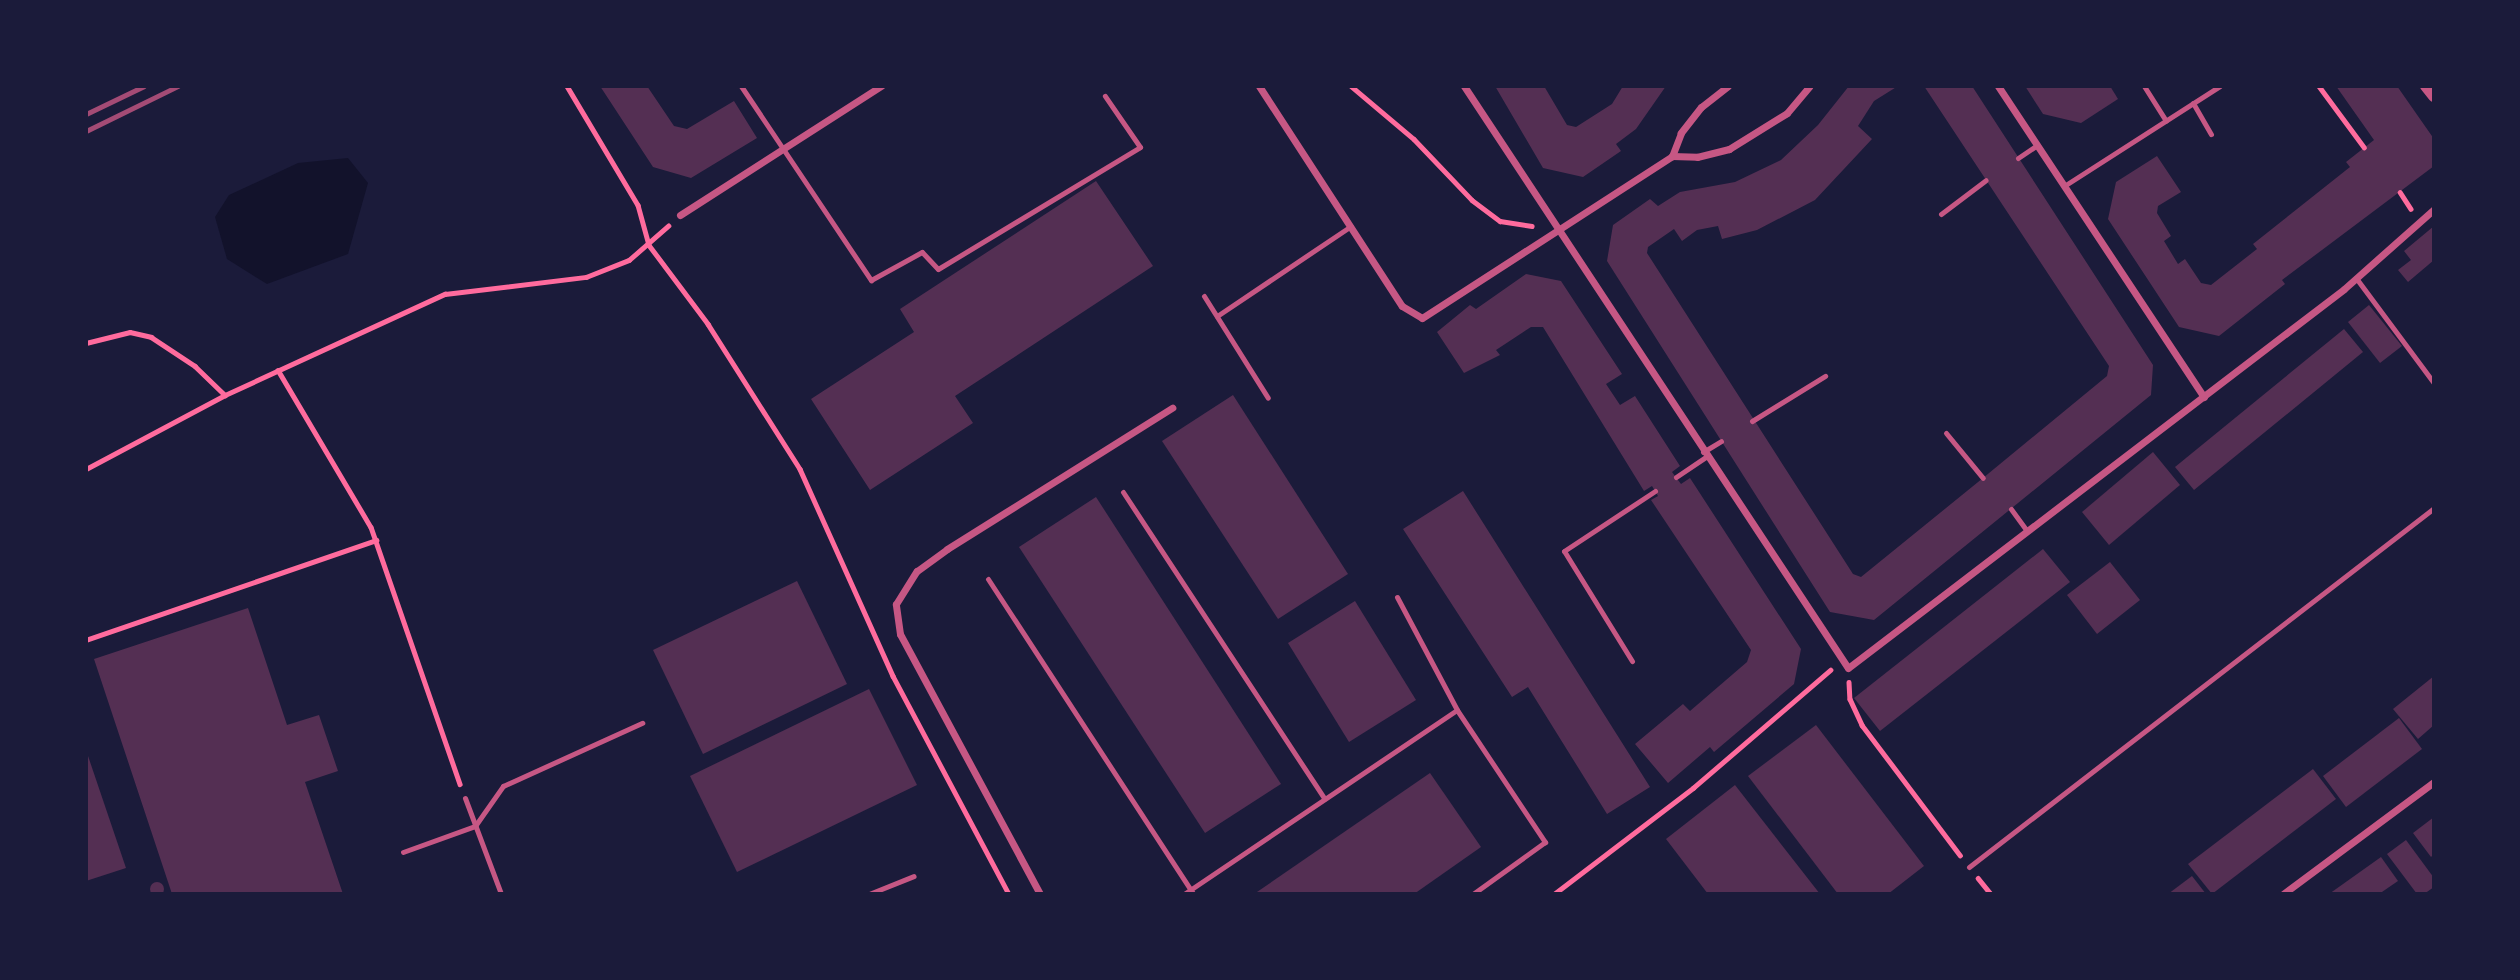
<!DOCTYPE html>
<html>
<head>
<meta charset="utf-8">
<style>
	body { margin:0 }
	#map { position:relative; width:2520px; height:980px; overflow:hidden; background:#1b1b3a; font-family:"Times New Roman",serif }
	div>[style] { position:absolute }
	.water>* { inset:0; background:#12122b }
	.building>* { inset:0; background:#542f53 }
	.round { border-radius:50% }
	.path>* { height:4.5px; margin:-2.25px; padding:0 2.25px; transform-origin:2.25px; border-radius:2.25px; background:#ff6b9d }
	.service>* { height:5px; margin:-2.5px; padding:0 2.5px; transform-origin:2.5px; border-radius:2.5px; background:#c65784 }
	.minor>* { height:7px; margin:-3.5px; padding:0 3.5px; transform-origin:3.5px; border-radius:3.5px; background:#c65784 }
	.tertiary>* { height:12px; margin:-6px; padding:0 6px; transform-origin:6px; border-radius:6px; background:#c65784 }
	.rail>* { height:5px; margin:-2.5px; padding:0 2.5px; transform-origin:2.5px; border-radius:2.5px; background:#a44b75 }
	span { translate:-50% -50%; white-space:nowrap; text-align:center; line-height:1.15; -webkit-text-stroke:7px #1b1b3a; paint-order:stroke }
	.frame { position:absolute; inset:0; border:88px solid #1b1b3a; pointer-events:none }
</style>
</head>
<body>
<div id="map">
	<div class="water">
		<i style="clip-path:polygon(348px 158px,368px 183px,348px 254px,267px 284px,227px 259px,215px 217px,229px 195px,298px 163px)"></i>
	</div>
	<div class="building">
		<i style="clip-path:polygon(600px 86px,647px 86px,674px 126px,687px 129px,734px 101px,757px 138px,691px 178px,653px 167px)"></i>
		<i style="clip-path:polygon(1495px 86px,1544px 86px,1567px 125px,1576px 127px,1612px 104px,1623px 86px,1666px 86px,1636px 129px,1616px 144px,1621px 151px,1583px 177px,1543px 168px)"></i>
		<i style="clip-path:polygon(1849px 86px,1898px 86px,1874px 101px,1858px 126px,1872px 139px,1815px 200px,1757px 230px,1722px 239px,1718px 226px,1697px 230px,1682px 241px,1674px 229px,1648px 247px,1647px 253px,1853px 574px,1861px 577px,1983px 478px,2107px 376px,2109px 366px,1924px 86px,1972px 86px,2153px 365px,2151px 395px,1874px 620px,1830px 612px,1607px 261px,1613px 225px,1650px 199px,1658px 206px,1680px 192px,1735px 182px,1781px 160px,1818px 125px)"></i>
		<i style="clip-path:polygon(2025px 86px,2110px 86px,2118px 99px,2081px 123px,2043px 114px)"></i>
		<i style="clip-path:polygon(2336px 86px,2397px 86px,2434px 139px,2434px 166px,2282px 280px,2285px 284px,2219px 336px,2179px 327px,2108px 219px,2116px 182px,2157px 156px,2181px 192px,2158px 206px,2157px 213px,2171px 236px,2164px 241px,2178px 264px,2185px 259px,2201px 283px,2211px 285px,2257px 249px,2253px 244px,2350px 167px,2346px 162px,2374px 140px)"></i>
		<i style="clip-path:polygon(1096px 181px,1153px 266px,955px 396px,973px 423px,870px 490px,811px 399px,914px 332px,900px 309px)"></i>
		<i style="clip-path:polygon(2434px 226px,2434px 260px,2408px 282px,2398px 270px,2411px 260px,2404px 251px)"></i>
		<i style="clip-path:polygon(1526px 274px,1561px 281px,1622px 374px,1606px 384px,1620px 405px,1635px 396px,1680px 466px,1672px 472px,1681px 484px,1690px 478px,1801px 649px,1794px 684px,1714px 752px,1710px 747px,1668px 783px,1635px 744px,1683px 704px,1690px 711px,1747px 662px,1751px 650px,1651px 500px,1658px 496px,1652px 486px,1644px 491px,1543px 327px,1531px 327px,1496px 350px,1500px 355px,1464px 373px,1437px 332px,1470px 305px,1476px 309px)"></i>
		<i style="clip-path:polygon(2369px 305px,2402px 346px,2380px 363px,2348px 322px)"></i>
		<i style="clip-path:polygon(2344px 329px,2363px 352px,2194px 490px,2175px 467px)"></i>
		<i style="clip-path:polygon(1233px 395px,1348px 574px,1278px 619px,1162px 441px)"></i>
		<i style="clip-path:polygon(2153px 452px,2180px 485px,2109px 545px,2082px 512px)"></i>
		<i style="clip-path:polygon(1463px 491px,1650px 787px,1607px 814px,1528px 687px,1512px 697px,1403px 529px)"></i>
		<i style="clip-path:polygon(1096px 497px,1281px 784px,1205px 833px,1019px 547px)"></i>
		<i style="clip-path:polygon(2043px 549px,2070px 582px,1880px 731px,1854px 698px)"></i>
		<i style="clip-path:polygon(2110px 562px,2140px 600px,2097px 634px,2067px 595px)"></i>
		<i style="clip-path:polygon(797px 581px,847px 684px,703px 754px,653px 650px)"></i>
		<i style="clip-path:polygon(1355px 601px,1416px 700px,1349px 742px,1288px 643px)"></i>
		<i style="clip-path:polygon(248px 608px,287px 725px,319px 715px,338px 771px,305px 782px,343px 894px,172px 894px,94px 659px)"></i>
		<i style="clip-path:polygon(2434px 676px,2434px 725px,2418px 739px,2393px 709px)"></i>
		<i style="clip-path:polygon(869px 689px,917px 785px,737px 872px,690px 776px)"></i>
		<i style="clip-path:polygon(2399px 718px,2422px 749px,2346px 807px,2323px 776px)"></i>
		<i style="clip-path:polygon(1816px 725px,1924px 866px,1888px 894px,1838px 894px,1748px 776px)"></i>
		<i style="clip-path:polygon(86px 750px,126px 868px,86px 881px)"></i>
		<i style="clip-path:polygon(2313px 769px,2336px 799px,2212px 894px,2188px 864px)"></i>
		<i style="clip-path:polygon(1430px 773px,1481px 847px,1414px 894px,1254px 894px)"></i>
		<i style="clip-path:polygon(1735px 785px,1820px 894px,1708px 894px,1666px 839px)"></i>
		<i style="clip-path:polygon(2434px 817px,2434px 854px,2431px 857px,2413px 833px)"></i>
		<i style="clip-path:polygon(2406px 840px,2434px 878px,2434px 887px,2424px 894px,2417px 894px,2387px 854px)"></i>
		<i style="clip-path:polygon(2381px 857px,2398px 881px,2379px 894px,2329px 894px)"></i>
		<i style="clip-path:polygon(2192px 876px,2206px 894px,2168px 894px)"></i>
		<i class="round" style="left:150px;top:882px;width:14px;height:14px"></i>
	</div>
	<div class="path">
		<i style="left:567px;top:86px;width:139px;rotate:59.2deg"></i>
		<i style="left:638px;top:205px;width:41px;rotate:74.6deg"></i>
		<i style="left:649px;top:245px;width:99px;rotate:53.2deg"></i>
		<i style="left:708px;top:324px;width:172px;rotate:57.6deg"></i>
		<i style="left:800px;top:469px;width:227px;rotate:65.8deg"></i>
		<i style="left:893px;top:676px;width:247px;rotate:62deg"></i>
		<i style="left:1351px;top:86px;width:82px;rotate:40.1deg"></i>
		<i style="left:1414px;top:139px;width:84px;rotate:46.4deg"></i>
		<i style="left:1472px;top:200px;width:35px;rotate:37deg"></i>
		<i style="left:1500px;top:221px;width:32px;rotate:9deg"></i>
		<i style="left:2319px;top:86px;width:76px;rotate:53.6deg"></i>
		<i style="left:2400px;top:192px;width:20px;rotate:57deg"></i>
		<i style="left:86px;top:343px;width:45px;rotate:-14deg"></i>
		<i style="left:130px;top:332px;width:22px;rotate:13deg"></i>
		<i style="left:151px;top:337px;width:53px;rotate:33.4deg"></i>
		<i style="left:195px;top:366px;width:42px;rotate:44deg"></i>
		<i style="left:278px;top:370px;width:182px;rotate:59.4deg"></i>
		<i style="left:371px;top:527px;width:272px;rotate:70.9deg"></i>
		<i style="left:86px;top:469px;width:157px;rotate:-28deg"></i>
		<i style="left:225px;top:395px;width:242px;rotate:-24.7deg"></i>
		<i style="left:445px;top:294px;width:142px;rotate:-6.9deg"></i>
		<i style="left:586px;top:277px;width:46px;rotate:-21.6deg"></i>
		<i style="left:629px;top:260px;width:52px;rotate:-41.1deg"></i>
		<i style="left:86px;top:640px;width:307px;rotate:-19deg"></i>
		<i style="left:1849px;top:682px;width:17px;rotate:87deg"></i>
		<i style="left:1850px;top:699px;width:29px;rotate:65deg"></i>
		<i style="left:1862px;top:725px;width:163px;rotate:53deg"></i>
		<i style="left:1978px;top:878px;width:21px;rotate:51deg"></i>
		<i style="left:1554px;top:894px;width:175px;rotate:-37.3deg"></i>
		<i style="left:1693px;top:788px;width:181px;rotate:-40.7deg"></i>
	</div>
	<div class="service">
		<i style="left:741px;top:86px;width:234px;rotate:56.2deg"></i>
		<i style="left:871px;top:280px;width:58px;rotate:-28.8deg"></i>
		<i style="left:922px;top:252px;width:23px;rotate:47deg"></i>
		<i style="left:938px;top:269px;width:236px;rotate:-31.1deg"></i>
		<i style="left:1140px;top:147px;width:62px;rotate:-124.5deg"></i>
		<i style="left:2144px;top:86px;width:41px;rotate:57.8deg"></i>
		<i style="left:2193px;top:103px;width:36px;rotate:60deg"></i>
		<i style="left:2018px;top:158px;width:23px;rotate:-34deg"></i>
		<i style="left:2064px;top:186px;width:185px;rotate:-32.7deg"></i>
		<i style="left:1941px;top:214px;width:56px;rotate:-37.1deg"></i>
		<i style="left:2356px;top:278px;width:131px;rotate:53.4deg"></i>
		<i style="left:1204px;top:296px;width:120px;rotate:57.9deg"></i>
		<i style="left:1217px;top:316px;width:161px;rotate:-33.9deg"></i>
		<i style="left:1752px;top:421px;width:86px;rotate:-31.7deg"></i>
		<i style="left:1946px;top:433px;width:58px;rotate:50.6deg"></i>
		<i style="left:1703px;top:452px;width:21px;rotate:-31deg"></i>
		<i style="left:1676px;top:477px;width:36px;rotate:-34deg"></i>
		<i style="left:1123px;top:492px;width:367px;rotate:56.7deg"></i>
		<i style="left:2011px;top:509px;width:27px;rotate:54deg"></i>
		<i style="left:988px;top:579px;width:376px;rotate:56.9deg"></i>
		<i style="left:1397px;top:597px;width:128px;rotate:62deg"></i>
		<i style="left:1632px;top:661px;width:129px;rotate:-121.7deg"></i>
		<i style="left:1564px;top:551px;width:109px;rotate:-33.4deg"></i>
		<i style="left:465px;top:798px;width:103px;rotate:69.4deg"></i>
		<i style="left:403px;top:852px;width:77px;rotate:-19.9deg"></i>
		<i style="left:475px;top:826px;width:49px;rotate:-55deg"></i>
		<i style="left:503px;top:786px;width:153px;rotate:-24.4deg"></i>
		<i style="left:1969px;top:867px;width:587px;rotate:-37.67deg"></i>
		<i style="left:869px;top:894px;width:48px;rotate:-21.8deg"></i>
		<i style="left:1184px;top:894px;width:329px;rotate:-34deg"></i>
		<i style="left:1457px;top:710px;width:159px;rotate:56.3deg"></i>
		<i style="left:1545px;top:842px;width:89px;rotate:144.2deg"></i>
	</div>
	<div class="minor">
		<i style="left:1259px;top:86px;width:262px;rotate:57deg"></i>
		<i style="left:1402px;top:306px;width:23px;rotate:31deg"></i>
		<i style="left:1422px;top:318px;width:298px;rotate:-32.9deg"></i>
		<i style="left:1464px;top:86px;width:697px;rotate:56.58deg"></i>
		<i style="left:1848px;top:668px;width:624px;rotate:-37.38deg"></i>
		<i style="left:2344px;top:289px;width:120px;rotate:-41.6deg"></i>
		<i style="left:1728px;top:86px;width:34px;rotate:142deg"></i>
		<i style="left:1701px;top:107px;width:33px;rotate:128deg"></i>
		<i style="left:1681px;top:133px;width:25px;rotate:111deg"></i>
		<i style="left:1672px;top:156px;width:25px;rotate:2deg"></i>
		<i style="left:1697px;top:157px;width:33px;rotate:-14deg"></i>
		<i style="left:1729px;top:149px;width:68px;rotate:-31.8deg"></i>
		<i style="left:1787px;top:113px;width:35px;rotate:-50deg"></i>
		<i style="left:1998px;top:86px;width:373px;rotate:56.5deg"></i>
		<i style="left:680px;top:215px;width:239px;rotate:-32.7deg"></i>
		<i style="left:1040px;top:894px;width:295px;rotate:-118.3deg"></i>
		<i style="left:900px;top:634px;width:30px;rotate:-98deg"></i>
		<i style="left:896px;top:604px;width:39px;rotate:-58deg"></i>
		<i style="left:917px;top:571px;width:37px;rotate:-36deg"></i>
		<i style="left:947px;top:549px;width:266px;rotate:-32.1deg"></i>
		<i style="left:2283px;top:894px;width:188px;rotate:-36.6deg"></i>
	</div>
	<div class="tertiary">
		<i style="left:2426px;top:86px;width:13px;rotate:51deg"></i>
	</div>
	<div class="rail">
		<i style="left:86px;top:114px;width:64px;rotate:-25.8deg"></i>
		<i style="left:86px;top:131px;width:102px;rotate:-26.1deg"></i>
	</div>
	<div class="frame"></div>
</div>
</body>
</html>
